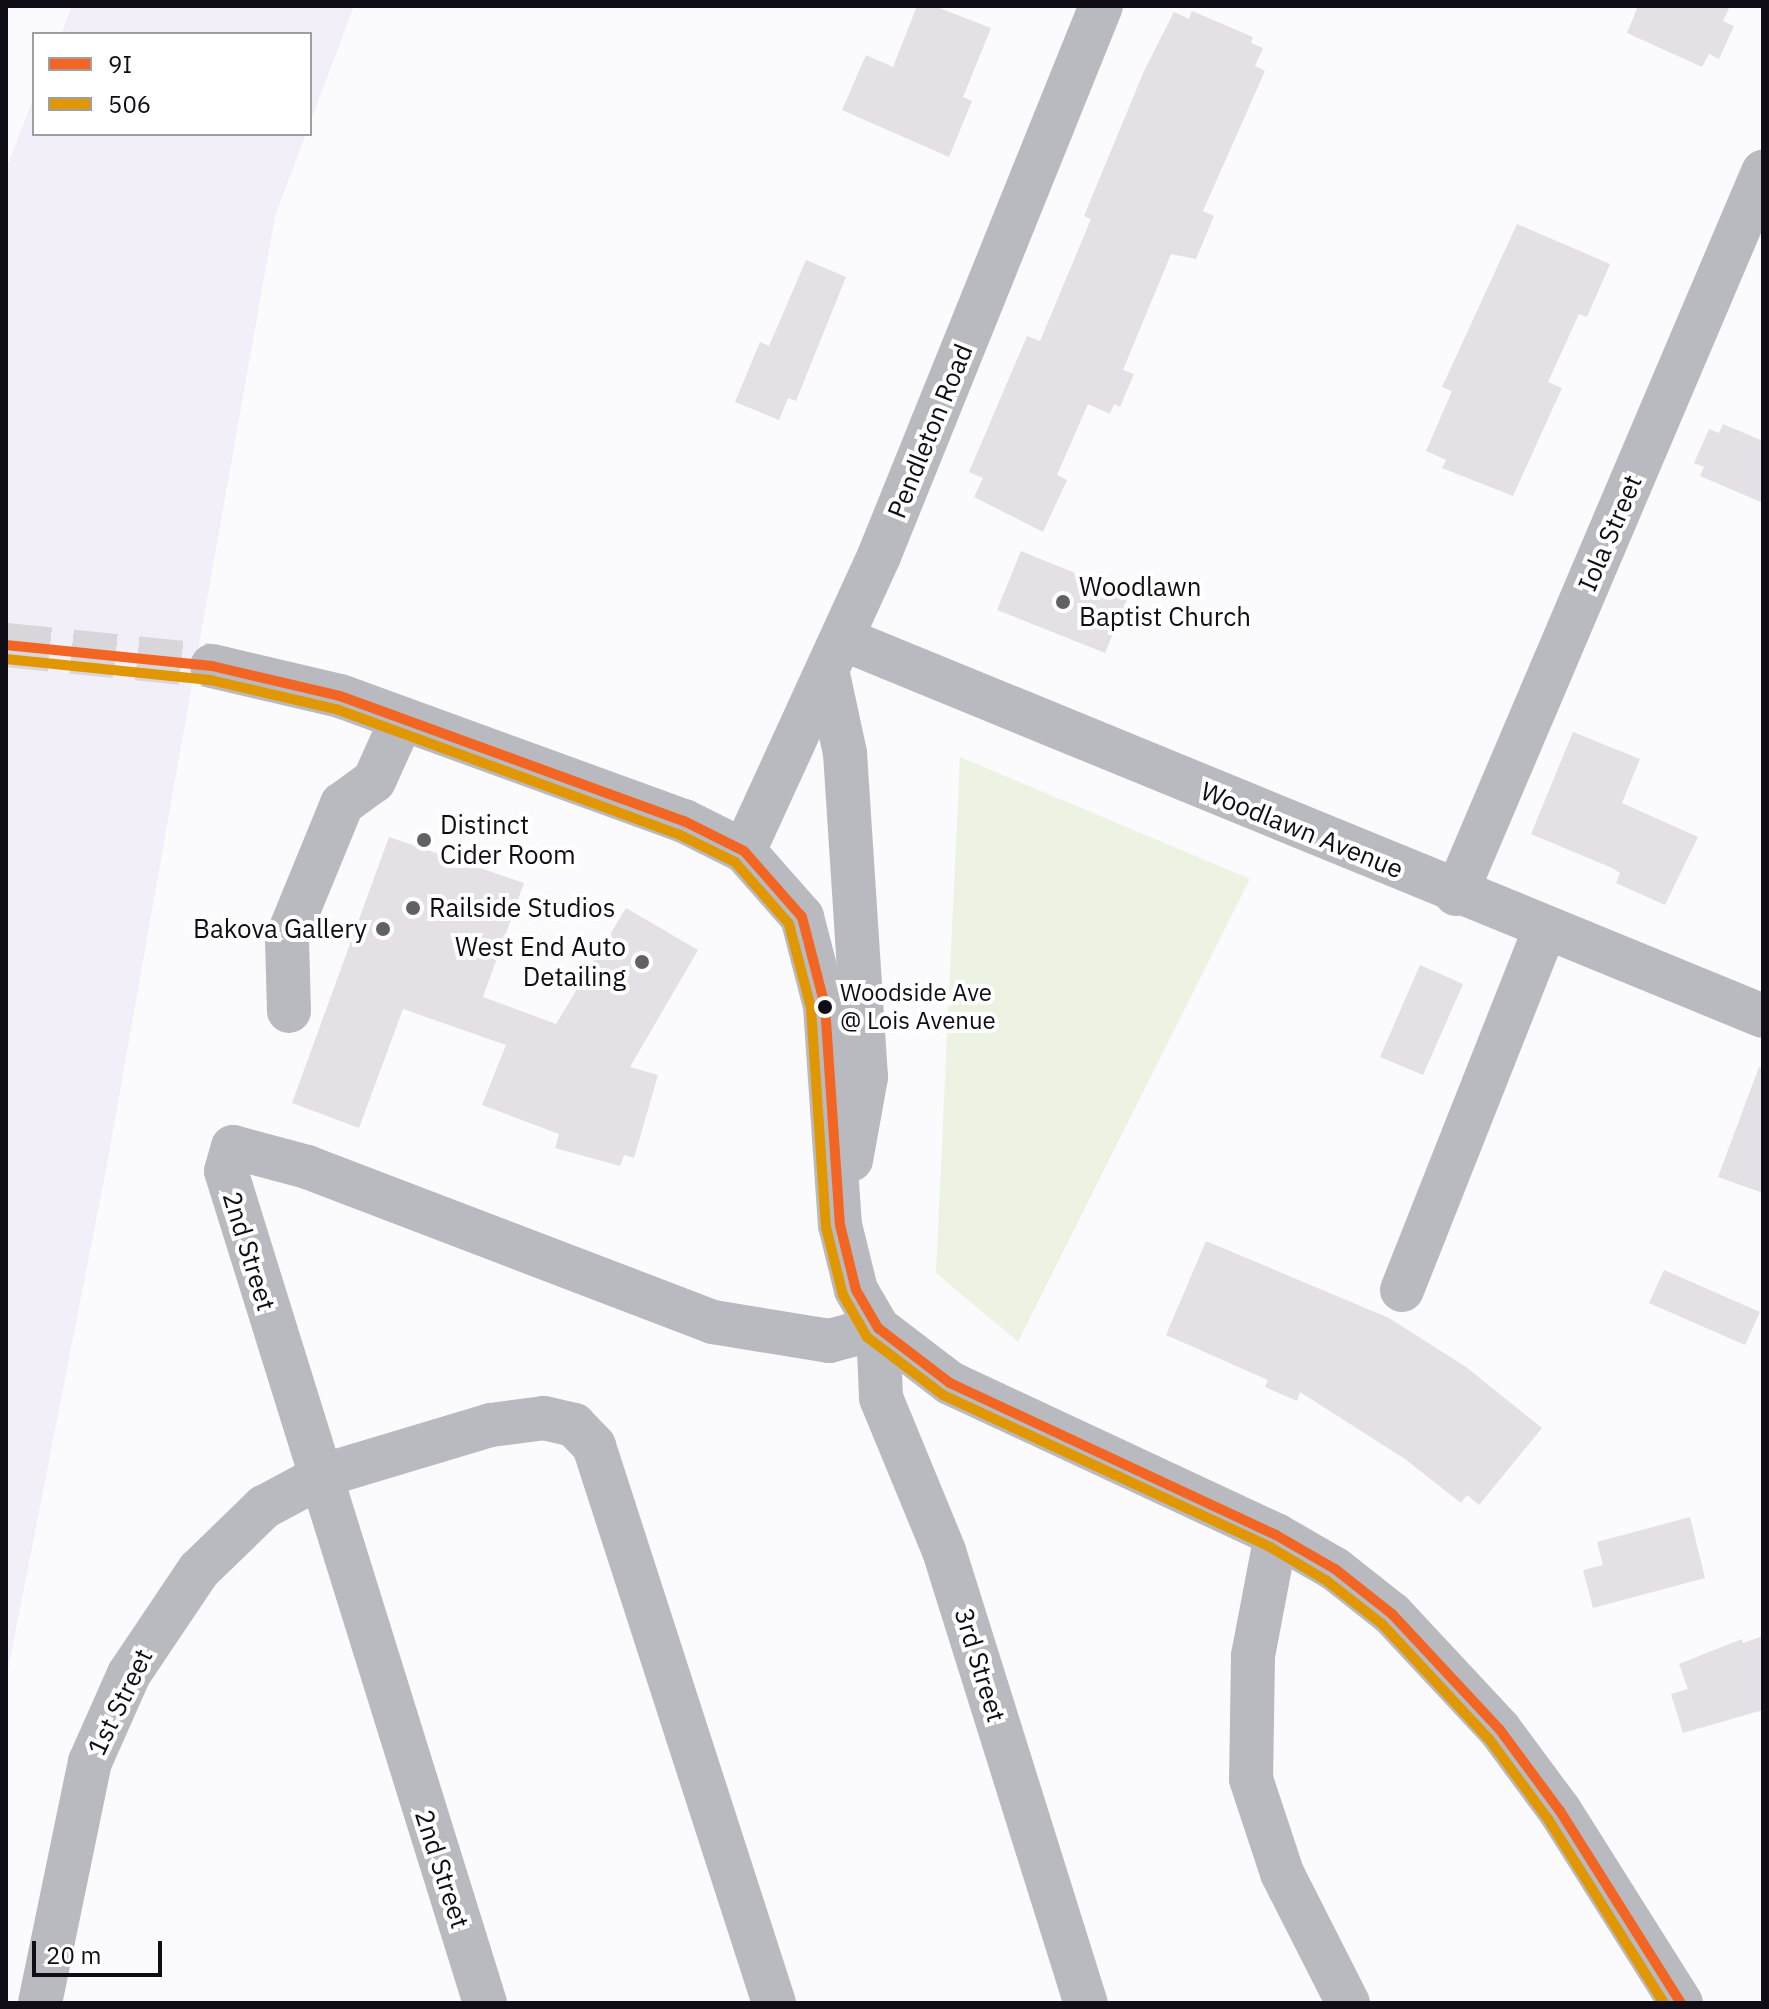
<!DOCTYPE html>
<html>
<head>
<meta charset="utf-8">
<style>
	body { margin:0 }
	#map { position:relative; width:1769px; height:2009px; overflow:hidden; background:#fbfafd; font-family:"IBM Plex Sans",sans-serif }
	div>[style] { position:absolute }
	.built>* { inset:0; background:#f2eff9 }
	.green>* { inset:0; background:#edf3e3 }
	.building>* { inset:0; background:#e4e0e6 }
	.minor-tunnel>* { height:44px; margin-top:-22px; transform-origin:0; background:repeating-linear-gradient(90deg,#d8d6da 0 44px,transparent 0 66px) }
	.minor>* { height:44px; margin:-22px; padding:0 22px; transform-origin:22px; border-radius:22px; background:#b9b9c0 }
	.bus-1>* { height:10px; margin:-5px; padding:0 5px; transform-origin:5px; border-radius:5px; background:#f26522 }
	.bus-2>* { height:10px; margin:-5px; padding:0 5px; transform-origin:5px; border-radius:5px; background:#e09702 }
	.dots>* { width:22px; height:22px; translate:-50% -50%; box-sizing:border-box; border:4px solid #fff; border-radius:50% }
	span { translate:-50% -50%; white-space:nowrap; text-align:center; line-height:1.15; -webkit-text-stroke:8px #fff; paint-order:stroke }
	.bus-label { font-size:24px; color:#100d16 }
	.left { translate:0 -50%; text-align:left }
	.street-label { font-size:26px; color:#100d16 }
	.poi-label { font-size:26px; color:#100d16 }
	.right { translate:-100% -50%; text-align:right }
	.frame { position:absolute; inset:0; border:8px solid #100d16; pointer-events:none }
	.legend { position:absolute; left:32px; top:32px; width:280px; height:104px; box-sizing:border-box; background:#fff; border:2px solid #9f9ea2; margin:0; padding:10px 14px; list-style:none; font-size:24px; color:#100d16 }
	.legend li { display:flex; align-items:center; gap:16px; height:40px }
	.legend b { width:40px; border:2px solid #9f9ea2 }
	.scale { position:absolute; left:32px; top:1941px; width:130px; height:36px; box-sizing:border-box; border:4px solid #100d16; border-top:0; padding-left:10px; font-size:24px; line-height:28px; white-space:nowrap; color:#100d16; -webkit-text-stroke:6px #fff; paint-order:stroke }
</style>
</head>
<body>
<div id="map">
	<div class="built">
		<i style="clip-path:polygon(72px 6px,354px 6px,310px 123px,310px 34px,61px 34px)"></i>
		<i style="clip-path:polygon(34px 97px,34px 134px,306px 134px,275px 216px,106px 1170px,6px 1680px,6px 169px)"></i>
	</div>
	<div class="green">
		<i style="clip-path:polygon(960px 757px,1250px 879px,1018px 1342px,936px 1273px)"></i>
	</div>
	<div class="building">
		<i style="clip-path:polygon(917px 6px,934px 6px,991px 28px,963px 97px,972px 101px,949px 157px,842px 110px,866px 55px,893px 67px)"></i>
		<i style="clip-path:polygon(1638px 6px,1730px 6px,1723px 21px,1734px 26px,1719px 59px,1709px 54px,1702px 67px,1627px 33px)"></i>
		<i style="clip-path:polygon(1192px 11px,1253px 37px,1251px 43px,1263px 48px,1255px 66px,1265px 71px,1203px 211px,1214px 216px,1196px 259px,1171px 254px,1123px 370px,1134px 374px,1120px 407px,1114px 404px,1110px 414px,1088px 404px,1057px 475px,1067px 480px,1043px 532px,974px 497px,983px 478px,969px 472px,1027px 336px,1040px 341px,1091px 219px,1084px 216px,1144px 71px,1174px 12px,1189px 19px)"></i>
		<i style="clip-path:polygon(1517px 224px,1610px 264px,1587px 317px,1579px 314px,1548px 382px,1562px 388px,1513px 496px,1442px 468px,1446px 460px,1426px 451px,1452px 391px,1442px 387px)"></i>
		<i style="clip-path:polygon(806px 260px,846px 277px,796px 401px,788px 398px,779px 420px,735px 402px,760px 342px,769px 346px)"></i>
		<i style="clip-path:polygon(1723px 424px,1763px 441px,1763px 503px,1700px 476px,1704px 467px,1694px 463px,1709px 429px,1719px 433px)"></i>
		<i style="clip-path:polygon(1021px 551px,1129px 595px,1105px 653px,997px 610px)"></i>
		<i style="clip-path:polygon(1573px 732px,1640px 759px,1622px 803px,1698px 837px,1665px 905px,1616px 883px,1620px 873px,1612px 868px,1531px 834px)"></i>
		<i style="clip-path:polygon(389px 837px,524px 883px,483px 997px,556px 1024px,626px 908px,698px 950px,630px 1067px,658px 1075px,634px 1158px,624px 1155px,620px 1166px,555px 1148px,559px 1134px,482px 1105px,506px 1045px,403px 1009px,359px 1128px,292px 1103px)"></i>
		<i style="clip-path:polygon(1420px 965px,1463px 984px,1423px 1075px,1380px 1057px)"></i>
		<i style="clip-path:polygon(1759px 1067px,1763px 1067px,1763px 1193px,1718px 1177px)"></i>
		<i style="clip-path:polygon(1206px 1241px,1389px 1318px,1466px 1367px,1542px 1428px,1479px 1505px,1467px 1495px,1461px 1503px,1405px 1459px,1300px 1392px,1297px 1401px,1265px 1387px,1268px 1380px,1166px 1335px)"></i>
		<i style="clip-path:polygon(1664px 1270px,1760px 1312px,1745px 1345px,1649px 1303px)"></i>
		<i style="clip-path:polygon(1690px 1517px,1705px 1578px,1593px 1608px,1583px 1570px,1603px 1565px,1597px 1542px)"></i>
		<i style="clip-path:polygon(1763px 1636px,1763px 1710px,1683px 1733px,1671px 1694px,1688px 1689px,1679px 1664px,1742px 1639px,1743px 1643px)"></i>
	</div>
	<div class="minor-tunnel">
		<i style="left:6px;top:645px;width:207px;rotate:5.8deg"></i>
	</div>
	<div class="minor">
		<i style="left:843px;top:639px;width:994px;rotate:22.28deg"></i>
		<i style="left:212px;top:666px;width:131px;rotate:13.2deg"></i>
		<i style="left:340px;top:696px;width:366px;rotate:20deg"></i>
		<i style="left:684px;top:821px;width:67px;rotate:26.6deg"></i>
		<i style="left:744px;top:851px;width:88px;rotate:48.7deg"></i>
		<i style="left:802px;top:917px;width:92px;rotate:75.5deg"></i>
		<i style="left:825px;top:1006px;width:220px;rotate:86.1deg"></i>
		<i style="left:840px;top:1225px;width:67px;rotate:76.2deg"></i>
		<i style="left:856px;top:1290px;width:44px;rotate:59.9deg"></i>
		<i style="left:878px;top:1328px;width:91px;rotate:37.4deg"></i>
		<i style="left:950px;top:1383px;width:360px;rotate:25deg"></i>
		<i style="left:1276px;top:1535px;width:68px;rotate:30deg"></i>
		<i style="left:1335px;top:1569px;width:73px;rotate:38.3deg"></i>
		<i style="left:1392px;top:1614px;width:158px;rotate:47deg"></i>
		<i style="left:1500px;top:1730px;width:101px;rotate:53.5deg"></i>
		<i style="left:1560px;top:1811px;width:227px;rotate:57.8deg"></i>
		<i style="left:828px;top:674px;width:81px;rotate:77.9deg"></i>
		<i style="left:845px;top:753px;width:325px;rotate:86.3deg"></i>
		<i style="left:866px;top:1077px;width:84px;rotate:100.2deg"></i>
		<i style="left:744px;top:851px;width:324px;rotate:-65.4deg"></i>
		<i style="left:879px;top:556px;width:593px;rotate:-68.02deg"></i>
		<i style="left:1456px;top:894px;width:785px;rotate:-66.96deg"></i>
		<i style="left:289px;top:1011px;width:73px;rotate:-91.6deg"></i>
		<i style="left:287px;top:938px;width:145px;rotate:-67.7deg"></i>
		<i style="left:342px;top:804px;width:39px;rotate:-36deg"></i>
		<i style="left:374px;top:781px;width:68px;rotate:-65.7deg"></i>
		<i style="left:1402px;top:1290px;width:388px;rotate:-68.4deg"></i>
		<i style="left:1276px;top:1535px;width:123px;rotate:100.8deg"></i>
		<i style="left:1253px;top:1656px;width:123px;rotate:90.9deg"></i>
		<i style="left:1251px;top:1779px;width:99px;rotate:71.7deg"></i>
		<i style="left:1282px;top:1873px;width:146px;rotate:63.1deg"></i>
		<i style="left:40px;top:2003px;width:246px;rotate:-78.3deg"></i>
		<i style="left:90px;top:1762px;width:96px;rotate:-66.1deg"></i>
		<i style="left:129px;top:1674px;width:125px;rotate:-56.1deg"></i>
		<i style="left:199px;top:1570px;width:91px;rotate:-44.1deg"></i>
		<i style="left:264px;top:1507px;width:68px;rotate:-28.1deg"></i>
		<i style="left:324px;top:1475px;width:174px;rotate:-16.7deg"></i>
		<i style="left:491px;top:1425px;width:53px;rotate:-7.5deg"></i>
		<i style="left:544px;top:1418px;width:31px;rotate:13deg"></i>
		<i style="left:574px;top:1425px;width:29px;rotate:46deg"></i>
		<i style="left:594px;top:1446px;width:585px;rotate:72.09deg"></i>
		<i style="left:485px;top:2003px;width:871px;rotate:-107.29deg"></i>
		<i style="left:226px;top:1171px;width:25px;rotate:-74deg"></i>
		<i style="left:233px;top:1147px;width:77px;rotate:15.1deg"></i>
		<i style="left:307px;top:1167px;width:435px;rotate:20.9deg"></i>
		<i style="left:713px;top:1322px;width:118px;rotate:9.3deg"></i>
		<i style="left:829px;top:1341px;width:51px;rotate:-14.9deg"></i>
		<i style="left:878px;top:1328px;width:70px;rotate:87.5deg"></i>
		<i style="left:881px;top:1398px;width:165px;rotate:67.6deg"></i>
		<i style="left:944px;top:1551px;width:474px;rotate:72.6deg"></i>
	</div>
	<div class="bus-1">
		<i style="left:6px;top:645px;width:207px;rotate:5.8deg"></i>
		<i style="left:212px;top:666px;width:131px;rotate:13.2deg"></i>
		<i style="left:340px;top:696px;width:366px;rotate:20deg"></i>
		<i style="left:684px;top:821px;width:67px;rotate:26.6deg"></i>
		<i style="left:744px;top:851px;width:88px;rotate:48.7deg"></i>
		<i style="left:802px;top:917px;width:92px;rotate:75.5deg"></i>
		<i style="left:825px;top:1006px;width:220px;rotate:86.1deg"></i>
		<i style="left:840px;top:1225px;width:67px;rotate:76.2deg"></i>
		<i style="left:856px;top:1290px;width:44px;rotate:59.9deg"></i>
		<i style="left:878px;top:1328px;width:91px;rotate:37.4deg"></i>
		<i style="left:950px;top:1383px;width:360px;rotate:25deg"></i>
		<i style="left:1276px;top:1535px;width:68px;rotate:30deg"></i>
		<i style="left:1335px;top:1569px;width:73px;rotate:38.3deg"></i>
		<i style="left:1392px;top:1614px;width:158px;rotate:47deg"></i>
		<i style="left:1500px;top:1730px;width:101px;rotate:53.5deg"></i>
		<i style="left:1560px;top:1811px;width:227px;rotate:57.8deg"></i>
	</div>
	<div class="bus-2">
		<i style="left:6px;top:659px;width:205px;rotate:5.9deg"></i>
		<i style="left:210px;top:680px;width:129px;rotate:13deg"></i>
		<i style="left:336px;top:709px;width:364px;rotate:20.1deg"></i>
		<i style="left:678px;top:834px;width:64px;rotate:26.2deg"></i>
		<i style="left:735px;top:862px;width:82px;rotate:48.9deg"></i>
		<i style="left:789px;top:924px;width:87px;rotate:75.3deg"></i>
		<i style="left:811px;top:1008px;width:220px;rotate:86.1deg"></i>
		<i style="left:826px;top:1227px;width:70px;rotate:76deg"></i>
		<i style="left:843px;top:1295px;width:48px;rotate:60.3deg"></i>
		<i style="left:867px;top:1337px;width:96px;rotate:37.3deg"></i>
		<i style="left:943px;top:1395px;width:361px;rotate:24.9deg"></i>
		<i style="left:1270px;top:1547px;width:66px;rotate:30.8deg"></i>
		<i style="left:1327px;top:1581px;width:70px;rotate:38deg"></i>
		<i style="left:1382px;top:1624px;width:157px;rotate:47.1deg"></i>
		<i style="left:1489px;top:1739px;width:99px;rotate:53.6deg"></i>
		<i style="left:1548px;top:1819px;width:218px;rotate:57.8deg"></i>
	</div>
	<div class="dots">
		<i style="left:1063px;top:602px;background:#626067"></i>
		<i style="left:424px;top:840px;background:#626067"></i>
		<i style="left:413px;top:908px;background:#626067"></i>
		<i style="left:383px;top:929px;background:#626067"></i>
		<i style="left:642px;top:962px;background:#626067"></i>
		<i style="left:825px;top:1007px;background:#100d16"></i>
	</div>
	<div class="bus-label">
		<span class="left" style="left:840px;top:1007px">Woodside Ave<br>@ Lois Avenue</span>
	</div>
	<div class="street-label">
		<span style="left:930px;top:431px;rotate:-68deg">Pendleton Road</span>
		<span style="left:1610px;top:533px;rotate:-67deg">Iola Street</span>
		<span style="left:1302px;top:830px;rotate:22deg">Woodlawn Avenue</span>
		<span style="left:249px;top:1251px;rotate:73deg">2nd Street</span>
		<span style="left:980px;top:1665px;rotate:73deg">3rd Street</span>
		<span style="left:120px;top:1702px;rotate:-64deg">1st Street</span>
		<span style="left:442px;top:1869px;rotate:72deg">2nd Street</span>
	</div>
	<div class="poi-label">
		<span class="left" style="left:1079px;top:602px">Woodlawn<br>Baptist Church</span>
		<span class="left" style="left:440px;top:840px">Distinct<br>Cider Room</span>
		<span class="left" style="left:429px;top:908px">Railside Studios</span>
		<span class="right" style="left:367px;top:929px">Bakova Gallery</span>
		<span class="right" style="left:626px;top:962px">West End Auto<br>Detailing</span>
	</div>
	<div class="frame"></div>
	<ul class="legend">
	<li><b style="height:10px;background:#f26522"></b>9I</li>
	<li><b style="height:10px;background:#e09702"></b>506</li>
	</ul>
	<div class="scale">20 m</div>
</div>
</body>
</html>
